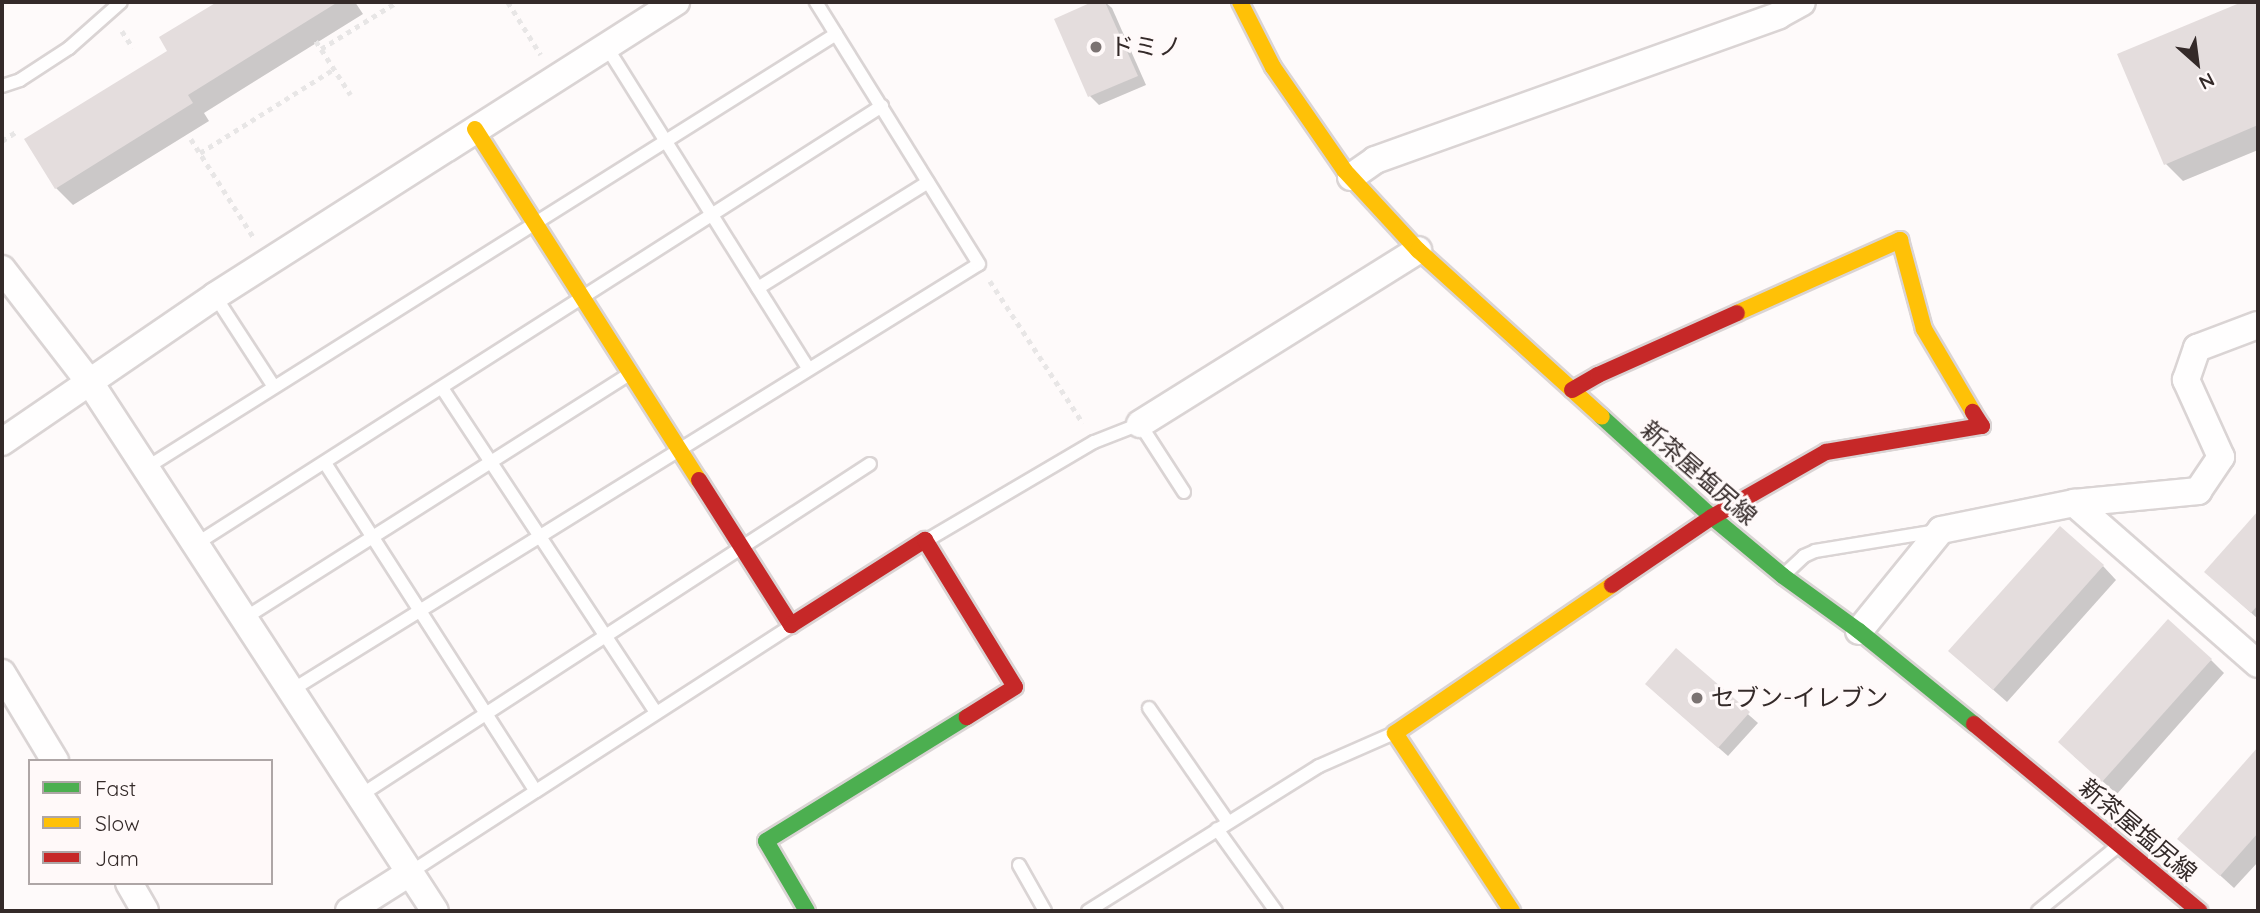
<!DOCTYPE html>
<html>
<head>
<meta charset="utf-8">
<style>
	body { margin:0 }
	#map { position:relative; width:2260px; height:913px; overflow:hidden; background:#fefafa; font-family:Quicksand,"Noto Sans JP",sans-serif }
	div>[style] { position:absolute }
	.shadow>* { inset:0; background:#0003 }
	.building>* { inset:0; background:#e4dddd }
	.path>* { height:4.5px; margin-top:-2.25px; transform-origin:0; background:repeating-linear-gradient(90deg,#e8e6e6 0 5px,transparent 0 10px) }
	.roads { filter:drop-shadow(2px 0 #dad4d4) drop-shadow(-2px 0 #dad4d4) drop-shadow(0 2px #dad4d4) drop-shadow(0 -2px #dad4d4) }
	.lane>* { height:12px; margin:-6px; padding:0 6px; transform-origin:6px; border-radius:6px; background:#fffefe }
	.street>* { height:26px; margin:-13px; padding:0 13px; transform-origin:13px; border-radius:13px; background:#fffefe }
	.fast>* { height:16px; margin:-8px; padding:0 8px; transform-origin:8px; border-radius:8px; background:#4caf50 }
	.slow>* { height:16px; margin:-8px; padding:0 8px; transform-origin:8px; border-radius:8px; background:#ffc107 }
	.jam>* { height:16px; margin:-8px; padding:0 8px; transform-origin:8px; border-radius:8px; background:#c62828 }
	.dots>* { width:19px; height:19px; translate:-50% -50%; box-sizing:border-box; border:4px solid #fff9f9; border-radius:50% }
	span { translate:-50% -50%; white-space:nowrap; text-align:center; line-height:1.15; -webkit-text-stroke:6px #fff9f9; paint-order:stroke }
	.poi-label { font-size:24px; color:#342a29 }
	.left { translate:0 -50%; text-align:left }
	.street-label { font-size:24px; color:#342a29 }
	.frame { position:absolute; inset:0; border:4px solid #342a29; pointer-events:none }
	.legend { position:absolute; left:28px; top:759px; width:245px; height:126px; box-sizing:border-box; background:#fff9f9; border:2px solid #aea6a6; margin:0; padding:9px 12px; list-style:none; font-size:21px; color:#342a29 }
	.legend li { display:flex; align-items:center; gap:14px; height:35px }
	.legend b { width:35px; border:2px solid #aea6a6 }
	.north { position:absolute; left:2162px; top:28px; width:70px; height:70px; -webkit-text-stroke:5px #fff9f9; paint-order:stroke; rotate:152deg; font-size:19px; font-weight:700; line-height:28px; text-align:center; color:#342a29 }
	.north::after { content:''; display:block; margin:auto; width:24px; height:32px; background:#342a29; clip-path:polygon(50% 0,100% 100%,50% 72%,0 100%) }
</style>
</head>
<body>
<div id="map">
	<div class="shadow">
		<i style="clip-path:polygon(220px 2px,355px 2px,363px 14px,204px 113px,209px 121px,73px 205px,56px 188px,169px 51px,161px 38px)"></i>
		<i style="clip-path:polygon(1096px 2px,1105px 2px,1112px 8px,1146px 85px,1099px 105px,1090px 96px,1056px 20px)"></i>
		<i style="clip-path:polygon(2247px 2px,2258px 2px,2258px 150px,2183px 181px,2166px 164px,2119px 55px)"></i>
		<i style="clip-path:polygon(2258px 513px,2258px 619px,2206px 572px)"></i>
		<i style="clip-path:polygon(2103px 566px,2116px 580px,2007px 702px,1964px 664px)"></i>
		<i style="clip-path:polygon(1676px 651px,1758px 723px,1728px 756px,1656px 693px)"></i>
		<i style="clip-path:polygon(2211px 660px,2224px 673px,2117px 794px,2074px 756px)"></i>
		<i style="clip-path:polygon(2258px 749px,2258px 862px,2234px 888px,2179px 838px)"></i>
	</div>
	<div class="building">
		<i style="clip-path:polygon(217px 2px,338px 2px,188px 95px,193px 103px,55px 189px,24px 139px,167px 51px,159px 37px)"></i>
		<i style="clip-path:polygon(1092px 2px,1105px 2px,1138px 76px,1088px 97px,1054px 19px)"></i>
		<i style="clip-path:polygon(2242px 2px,2258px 2px,2258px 125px,2164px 165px,2117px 54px)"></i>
		<i style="clip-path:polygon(2258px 511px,2258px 605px,2251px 613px,2204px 572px)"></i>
		<i style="clip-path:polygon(2060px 526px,2104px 565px,1993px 690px,1948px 651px)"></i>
		<i style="clip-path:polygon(2168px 619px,2212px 659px,2102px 782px,2058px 742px)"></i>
		<i style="clip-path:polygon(1676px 648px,1750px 712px,1718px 748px,1645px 684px)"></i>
		<i style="clip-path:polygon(2258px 747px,2258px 833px,2220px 876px,2177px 839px)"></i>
	</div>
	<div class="path">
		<i style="left:508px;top:2px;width:62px;rotate:58.1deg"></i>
		<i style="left:122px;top:31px;width:20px;rotate:57deg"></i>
		<i style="left:316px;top:41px;width:64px;rotate:57.1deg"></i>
		<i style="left:321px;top:49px;width:89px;rotate:-31.7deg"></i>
		<i style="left:191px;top:139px;width:117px;rotate:57.5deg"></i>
		<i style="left:2px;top:141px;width:17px;rotate:-33deg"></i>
		<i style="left:200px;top:153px;width:158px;rotate:-32.1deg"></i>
		<i style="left:990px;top:281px;width:170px;rotate:56.8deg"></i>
	</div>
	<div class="roads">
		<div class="lane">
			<i style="left:606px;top:46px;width:381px;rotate:57.9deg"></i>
			<i style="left:2px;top:86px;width:19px;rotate:-18deg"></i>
			<i style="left:20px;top:80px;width:59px;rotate:-33.1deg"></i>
			<i style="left:69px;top:48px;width:69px;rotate:-41.5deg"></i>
			<i style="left:758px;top:288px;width:200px;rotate:-31.9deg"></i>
			<i style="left:215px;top:296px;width:108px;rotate:57deg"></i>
			<i style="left:442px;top:388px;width:389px;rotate:56.6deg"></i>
			<i style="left:325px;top:463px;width:389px;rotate:57.3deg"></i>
			<i style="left:146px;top:468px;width:815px;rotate:-32.17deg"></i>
			<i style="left:929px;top:539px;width:191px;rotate:-30.5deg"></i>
			<i style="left:1094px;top:442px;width:49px;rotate:-21.4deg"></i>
			<i style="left:1140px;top:424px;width:81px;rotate:57.1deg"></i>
			<i style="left:196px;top:544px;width:814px;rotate:-32.56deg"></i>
			<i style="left:1786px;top:573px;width:25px;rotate:-43deg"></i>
			<i style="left:1804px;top:556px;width:12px;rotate:-24deg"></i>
			<i style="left:1815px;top:551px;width:124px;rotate:-9.3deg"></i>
			<i style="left:245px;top:618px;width:452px;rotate:-32.4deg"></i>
			<i style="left:292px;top:690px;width:808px;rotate:-31.8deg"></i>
			<i style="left:979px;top:264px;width:309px;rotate:-121.9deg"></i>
			<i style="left:1149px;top:708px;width:139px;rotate:55.3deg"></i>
			<i style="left:361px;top:795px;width:607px;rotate:-33.04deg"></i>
			<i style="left:1217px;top:829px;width:101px;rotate:54.3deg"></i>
			<i style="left:1019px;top:865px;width:53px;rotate:60.5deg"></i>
			<i style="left:411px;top:872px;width:449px;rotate:-32.9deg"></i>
			<i style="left:1088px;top:911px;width:273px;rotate:-32.1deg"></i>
			<i style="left:1319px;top:766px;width:80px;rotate:-23.7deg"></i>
			<i style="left:2038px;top:911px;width:103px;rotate:-39.1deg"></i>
		</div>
		<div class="street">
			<i style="left:1351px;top:177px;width:29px;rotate:-35deg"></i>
			<i style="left:1375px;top:160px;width:429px;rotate:-19.7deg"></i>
			<i style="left:1779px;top:15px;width:26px;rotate:-29deg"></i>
			<i style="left:2px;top:269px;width:145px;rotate:52.3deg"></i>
			<i style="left:91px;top:384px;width:629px;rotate:56.87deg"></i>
			<i style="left:1140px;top:424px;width:328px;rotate:-32deg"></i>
			<i style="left:2px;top:442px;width:258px;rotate:-34.4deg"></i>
			<i style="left:215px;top:296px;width:547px;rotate:-32.53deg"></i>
			<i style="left:2074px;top:503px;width:244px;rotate:41.2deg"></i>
			<i style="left:1859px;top:631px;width:130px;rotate:-50.9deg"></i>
			<i style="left:1941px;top:530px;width:136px;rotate:-11.5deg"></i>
			<i style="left:2074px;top:503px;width:125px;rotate:-5.5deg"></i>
			<i style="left:2198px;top:491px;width:41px;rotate:-55.9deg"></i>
			<i style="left:2221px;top:457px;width:85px;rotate:-114.4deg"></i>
			<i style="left:2186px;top:380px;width:34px;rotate:-71deg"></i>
			<i style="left:2197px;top:348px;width:65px;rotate:-20.7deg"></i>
			<i style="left:2px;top:673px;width:103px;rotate:58.9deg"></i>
			<i style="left:129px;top:883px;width:32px;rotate:60deg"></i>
			<i style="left:349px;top:911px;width:73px;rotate:-32.2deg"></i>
		</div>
		<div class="fast">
			<i style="left:1602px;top:417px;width:149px;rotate:42.3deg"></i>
			<i style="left:1712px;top:517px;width:92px;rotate:39.7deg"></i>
			<i style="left:1783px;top:576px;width:94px;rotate:35.9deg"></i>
			<i style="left:1859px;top:631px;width:148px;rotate:39deg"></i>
			<i style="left:807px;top:911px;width:81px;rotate:-120.4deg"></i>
			<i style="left:766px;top:841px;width:236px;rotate:-31.7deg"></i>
		</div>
		<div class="slow">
			<i style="left:1240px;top:2px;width:73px;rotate:63.1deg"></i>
			<i style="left:1273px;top:67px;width:126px;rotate:55.3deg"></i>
			<i style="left:1345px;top:171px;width:108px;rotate:47.3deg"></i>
			<i style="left:1418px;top:250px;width:248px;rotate:42.2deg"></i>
			<i style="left:475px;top:129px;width:416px;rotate:57.5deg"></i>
			<i style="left:1737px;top:313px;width:179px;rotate:-24.1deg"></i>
			<i style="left:1900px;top:240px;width:92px;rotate:74.9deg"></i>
			<i style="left:1924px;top:329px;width:96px;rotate:59.4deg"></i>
			<i style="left:1512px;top:911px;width:213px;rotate:-123.3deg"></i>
			<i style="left:1395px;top:733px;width:263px;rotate:-34.3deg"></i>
		</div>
		<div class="jam">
			<i style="left:1572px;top:390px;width:30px;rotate:-30deg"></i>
			<i style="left:1598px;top:375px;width:152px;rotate:-24deg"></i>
			<i style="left:699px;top:480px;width:172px;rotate:57.6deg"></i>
			<i style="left:791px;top:625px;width:159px;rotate:-32.4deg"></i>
			<i style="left:925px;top:540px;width:172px;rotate:58.5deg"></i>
			<i style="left:1015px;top:687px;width:57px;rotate:148deg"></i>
			<i style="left:1612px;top:585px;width:121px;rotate:-34.2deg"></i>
			<i style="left:1712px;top:517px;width:131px;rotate:-29.7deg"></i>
			<i style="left:1826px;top:452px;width:158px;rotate:-9.5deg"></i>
			<i style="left:1982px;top:426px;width:17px;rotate:-123deg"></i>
			<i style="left:1974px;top:724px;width:293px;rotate:39.7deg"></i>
		</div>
	</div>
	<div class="dots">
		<i style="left:1096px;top:47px;background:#7b7372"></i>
		<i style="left:1697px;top:698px;background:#7b7372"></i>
	</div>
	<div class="poi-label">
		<span class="left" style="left:1110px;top:47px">ドミノ</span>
		<span class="left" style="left:1711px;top:698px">セブン-イレブン</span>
	</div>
	<div class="street-label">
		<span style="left:1699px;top:473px;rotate:41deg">新茶屋塩尻線</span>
		<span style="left:2138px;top:830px;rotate:40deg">新茶屋塩尻線</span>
	</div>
	<div class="frame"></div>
	<ul class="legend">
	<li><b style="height:9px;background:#4caf50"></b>Fast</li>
	<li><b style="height:9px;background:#ffc107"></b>Slow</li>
	<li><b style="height:9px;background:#c62828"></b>Jam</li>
	</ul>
	<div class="north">N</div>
</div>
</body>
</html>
